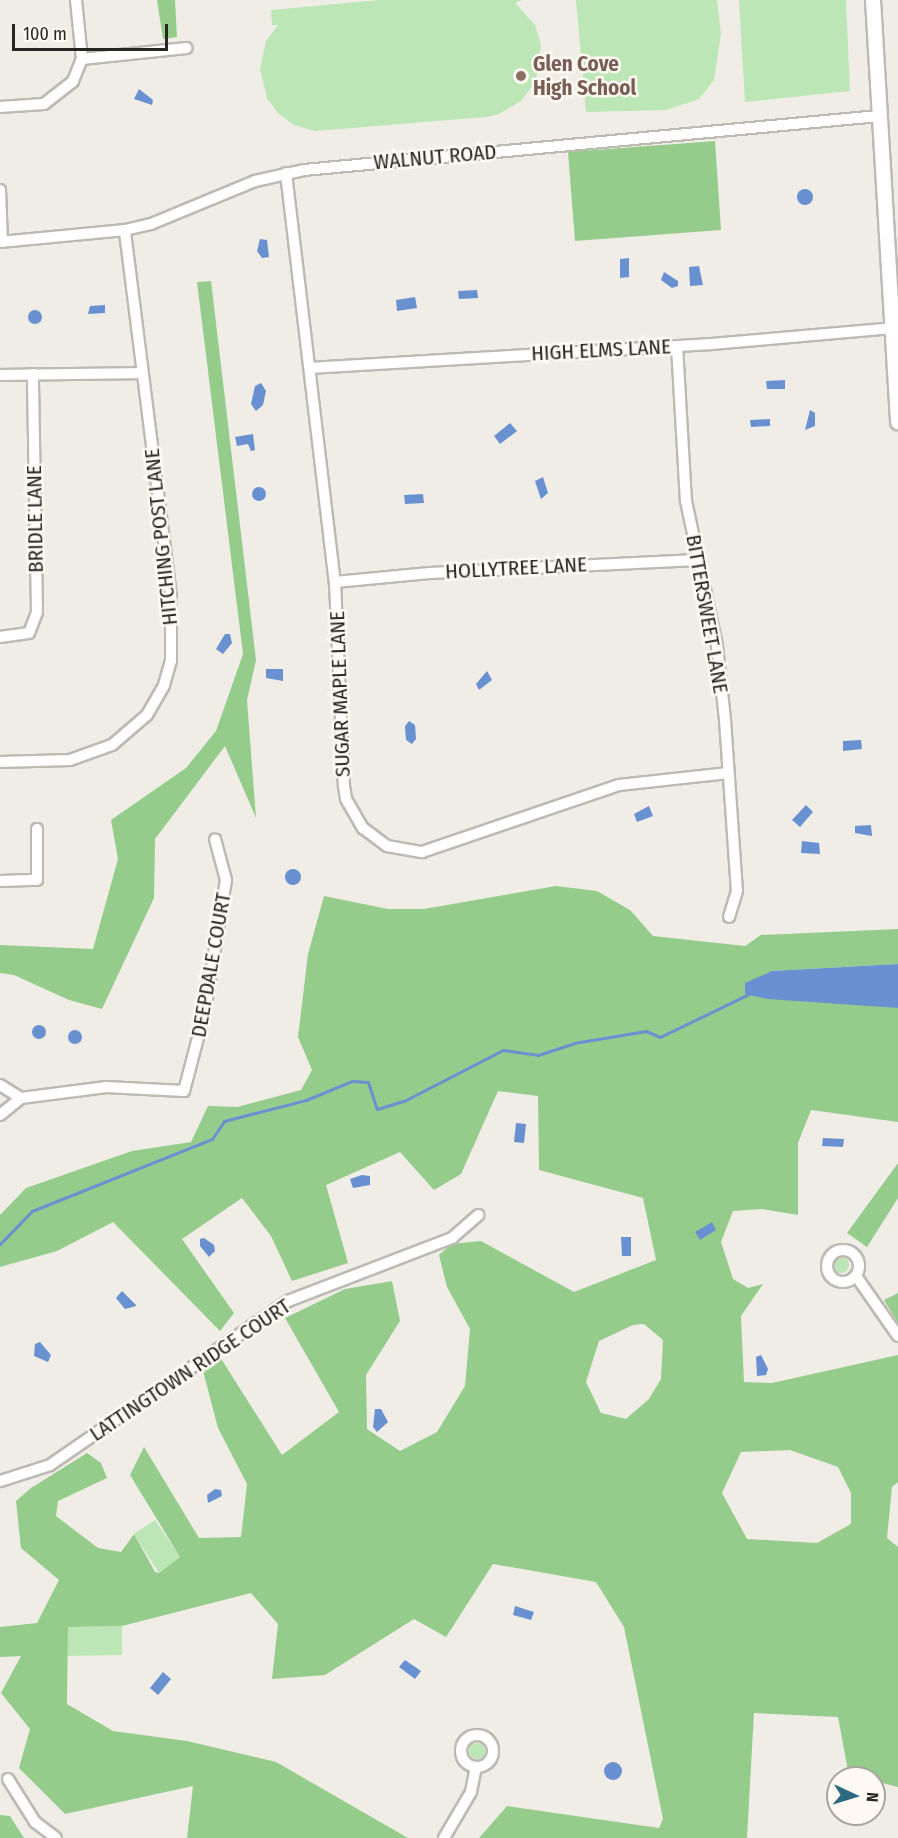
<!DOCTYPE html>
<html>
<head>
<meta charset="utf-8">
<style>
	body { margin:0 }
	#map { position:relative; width:898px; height:1838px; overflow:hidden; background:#f0ede6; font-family:"Fira Sans Condensed",sans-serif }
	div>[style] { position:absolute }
	.green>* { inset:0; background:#bce6b5 }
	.round { border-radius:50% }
	.forest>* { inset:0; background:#95cc8c }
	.water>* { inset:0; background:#6990d0 }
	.stream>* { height:3px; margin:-1.5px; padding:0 1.5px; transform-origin:1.5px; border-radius:1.5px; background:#6990d0 }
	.roads { filter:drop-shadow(2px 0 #bdb9b3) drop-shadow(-2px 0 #bdb9b3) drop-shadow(0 2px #bdb9b3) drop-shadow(0 -2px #bdb9b3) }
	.street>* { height:10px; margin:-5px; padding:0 5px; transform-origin:5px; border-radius:5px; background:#fff }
	.street>.ring { margin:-5px; padding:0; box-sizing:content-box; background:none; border:10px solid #fff; border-radius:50% }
	.secondary>* { height:14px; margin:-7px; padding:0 7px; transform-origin:7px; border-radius:7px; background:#fff }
	.dots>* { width:16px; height:16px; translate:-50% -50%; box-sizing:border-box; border:3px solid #fefaf3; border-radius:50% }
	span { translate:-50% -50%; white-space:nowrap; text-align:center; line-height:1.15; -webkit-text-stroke:5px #fefaf3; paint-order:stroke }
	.education-label { font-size:21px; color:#785e54; font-weight:700 }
	.left { translate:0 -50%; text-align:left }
	.street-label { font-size:21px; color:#272623 }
	.north { position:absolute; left:826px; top:1766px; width:60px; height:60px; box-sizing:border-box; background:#fefaf3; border:2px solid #a8a5a0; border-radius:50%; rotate:94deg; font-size:16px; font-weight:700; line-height:24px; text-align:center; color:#272623 }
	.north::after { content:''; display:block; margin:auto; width:21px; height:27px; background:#2d6a81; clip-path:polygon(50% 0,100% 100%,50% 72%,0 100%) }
	.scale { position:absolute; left:12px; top:24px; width:156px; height:27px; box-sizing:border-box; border:3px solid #272623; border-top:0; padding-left:8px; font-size:18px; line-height:21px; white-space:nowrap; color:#272623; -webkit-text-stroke:4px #fefaf3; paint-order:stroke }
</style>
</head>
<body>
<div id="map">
	<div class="green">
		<i style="clip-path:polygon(379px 0,522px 0,515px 3px,535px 25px,541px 45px,536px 81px,521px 101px,499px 114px,486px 117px,315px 131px,294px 125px,278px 113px,267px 98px,260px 69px,266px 41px,278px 25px,272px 25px,271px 10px)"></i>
		<i style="clip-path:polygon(576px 0,717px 0,721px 33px,714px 80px,699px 99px,666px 110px,586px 112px)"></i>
		<i style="clip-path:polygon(739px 0,846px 0,850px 91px,745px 102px)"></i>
		<i class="round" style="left:833px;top:1257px;width:16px;height:16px"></i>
		<i style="clip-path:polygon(155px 1520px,180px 1557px,159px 1573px,134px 1534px)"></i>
		<i style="clip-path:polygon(122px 1626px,122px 1655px,67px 1656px,68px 1627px)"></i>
		<i class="round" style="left:469px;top:1743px;width:16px;height:16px"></i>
	</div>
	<div class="forest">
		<i style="clip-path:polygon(157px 0,175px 0,177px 37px,163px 39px)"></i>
		<i style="clip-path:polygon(715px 141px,721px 230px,575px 241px,568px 152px)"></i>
		<i style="clip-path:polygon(211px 281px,256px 660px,247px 700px,256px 818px,225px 746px,155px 839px,154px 898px,102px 1009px,69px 1000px,14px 975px,0 973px,0 945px,93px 949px,118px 859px,111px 820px,186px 768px,216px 731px,243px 654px,197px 282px)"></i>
		<i style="clip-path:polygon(evenodd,556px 886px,597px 891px,630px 910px,653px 936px,745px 946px,761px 935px,898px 929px,898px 964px,772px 971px,850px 1002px,898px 1008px,898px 1122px,811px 1110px,798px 1143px,798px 1215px,762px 1209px,733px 1211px,721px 1242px,733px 1279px,748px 1288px,763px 1284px,741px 1316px,744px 1382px,772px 1383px,898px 1355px,898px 1482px,892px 1487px,887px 1538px,898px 1547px,898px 1787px,874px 1781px,874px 1778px,849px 1776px,838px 1717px,754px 1713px,747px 1838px,479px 1838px,507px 1806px,659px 1828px,663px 1819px,624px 1627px,596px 1582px,493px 1564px,446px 1637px,414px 1619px,325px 1675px,272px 1679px,278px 1624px,251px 1593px,122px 1626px,68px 1627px,67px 1704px,113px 1731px,187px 1741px,276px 1762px,408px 1838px,187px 1838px,193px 1786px,65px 1814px,19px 1768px,30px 1729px,1px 1693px,21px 1656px,0 1657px,0 1627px,37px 1623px,59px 1580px,21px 1548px,16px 1501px,31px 1488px,87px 1453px,101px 1463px,107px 1478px,58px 1501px,56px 1516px,98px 1548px,121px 1552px,134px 1534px,155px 1572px,159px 1573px,180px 1557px,130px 1475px,144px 1447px,199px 1538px,241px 1537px,247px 1484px,218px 1428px,203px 1371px,220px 1357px,282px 1455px,339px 1412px,285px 1318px,345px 1289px,392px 1281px,400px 1321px,366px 1375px,367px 1429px,400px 1451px,437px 1432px,465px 1386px,470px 1329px,447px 1287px,439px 1255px,451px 1244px,481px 1241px,574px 1292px,656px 1260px,643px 1198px,539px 1170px,538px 1096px,498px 1091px,461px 1174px,434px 1190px,400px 1152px,326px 1185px,348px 1263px,292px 1281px,271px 1236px,242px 1198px,182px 1239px,234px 1313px,220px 1331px,113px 1222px,57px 1251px,0 1267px,0 1215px,26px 1188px,132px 1151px,191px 1142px,208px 1106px,237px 1107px,301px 1090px,312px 1070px,298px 1037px,308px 954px,324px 896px,388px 909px,424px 909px,556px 886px,644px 1324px,663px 1340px,661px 1379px,649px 1399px,626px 1419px,601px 1413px,586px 1382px,599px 1341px,633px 1325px,644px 1324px,556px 886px,790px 1450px,838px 1467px,851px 1493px,851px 1524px,817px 1543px,747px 1539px,722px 1493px,741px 1452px,790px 1450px)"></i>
		<i style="clip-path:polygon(898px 1163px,898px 1198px,867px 1247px,847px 1233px)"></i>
		<i style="clip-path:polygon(898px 1293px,898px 1323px,884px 1300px)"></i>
		<i style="clip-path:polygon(0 1815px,10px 1816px,24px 1838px,0 1838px)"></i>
	</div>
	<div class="water">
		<i style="clip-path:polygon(139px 89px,153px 100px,152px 105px,134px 99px)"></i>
		<i class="round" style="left:797px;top:189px;width:16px;height:16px"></i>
		<i style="clip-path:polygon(260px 239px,267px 240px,269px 257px,262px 258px,257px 251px)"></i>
		<i style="clip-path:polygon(629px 258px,629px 277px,620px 278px,620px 259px)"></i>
		<i style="clip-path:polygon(699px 266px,703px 285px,690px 286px,689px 267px)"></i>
		<i style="clip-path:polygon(664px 272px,678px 281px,678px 286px,672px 288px,661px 280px)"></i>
		<i style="clip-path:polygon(477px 290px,478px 298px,459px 299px,458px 291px)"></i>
		<i style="clip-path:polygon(415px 297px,417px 308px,397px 311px,396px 300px)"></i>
		<i style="clip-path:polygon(105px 305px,105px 313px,88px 314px,90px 306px)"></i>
		<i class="round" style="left:28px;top:310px;width:14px;height:14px"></i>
		<i style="clip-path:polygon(785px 380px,785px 389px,767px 389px,766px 381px)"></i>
		<i style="clip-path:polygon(261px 383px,266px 391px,263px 405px,256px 411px,251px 404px,255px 386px)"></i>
		<i style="clip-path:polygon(810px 410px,815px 413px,815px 426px,805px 430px)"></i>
		<i style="clip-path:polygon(770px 419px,770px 426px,751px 427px,750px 420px)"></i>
		<i style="clip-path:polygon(510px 423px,517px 431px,500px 444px,494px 436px)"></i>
		<i style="clip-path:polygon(253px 434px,255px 450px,251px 451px,248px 444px,237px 446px,235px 437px)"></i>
		<i style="clip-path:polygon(543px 477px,548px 493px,541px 499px,535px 481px)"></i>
		<i class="round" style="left:252px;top:487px;width:14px;height:14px"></i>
		<i style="clip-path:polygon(423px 494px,424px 503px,405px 504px,404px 495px)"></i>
		<i style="clip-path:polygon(225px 634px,230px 634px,232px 643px,223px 654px,216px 649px)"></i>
		<i style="clip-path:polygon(266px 669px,283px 669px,283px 681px,266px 678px)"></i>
		<i style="clip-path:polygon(487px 671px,492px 680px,479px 690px,476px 684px)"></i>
		<i style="clip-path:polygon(409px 721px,415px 725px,416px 739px,412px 744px,406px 740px,405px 726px)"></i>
		<i style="clip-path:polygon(861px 740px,862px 749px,843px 751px,843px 741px)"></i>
		<i style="clip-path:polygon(806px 805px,813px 812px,800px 827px,792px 820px)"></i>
		<i style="clip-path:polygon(649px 806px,653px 816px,637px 822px,634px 814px)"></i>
		<i style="clip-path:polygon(871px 825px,872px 836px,855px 833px,855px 826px)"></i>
		<i style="clip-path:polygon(802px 841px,819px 843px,820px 854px,801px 853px)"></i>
		<i class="round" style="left:285px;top:869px;width:16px;height:16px"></i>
		<i style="clip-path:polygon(898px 964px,898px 1008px,768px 999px,745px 994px,745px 983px,772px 971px)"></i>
		<i class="round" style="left:32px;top:1025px;width:14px;height:14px"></i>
		<i class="round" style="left:68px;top:1030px;width:14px;height:14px"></i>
		<i style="clip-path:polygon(516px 1123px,526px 1124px,524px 1143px,514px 1142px)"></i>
		<i style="clip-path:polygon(823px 1138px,844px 1139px,843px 1147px,822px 1146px)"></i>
		<i style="clip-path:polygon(362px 1175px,370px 1176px,370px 1185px,353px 1188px,350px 1179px)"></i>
		<i style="clip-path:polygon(712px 1222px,716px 1230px,700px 1240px,695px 1232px)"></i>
		<i style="clip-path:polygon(621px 1237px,631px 1237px,631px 1256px,622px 1256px)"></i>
		<i style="clip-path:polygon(204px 1238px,214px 1245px,215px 1251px,209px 1257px,200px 1246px,200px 1239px)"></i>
		<i style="clip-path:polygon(122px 1291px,136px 1305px,136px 1306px,125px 1309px,116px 1298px)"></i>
		<i style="clip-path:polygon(40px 1342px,51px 1355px,48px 1362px,34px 1356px,35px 1344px)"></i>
		<i style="clip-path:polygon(761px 1355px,768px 1369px,766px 1375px,757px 1376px,756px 1357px)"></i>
		<i style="clip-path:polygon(375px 1409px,381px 1409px,388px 1422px,377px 1432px,373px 1427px)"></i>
		<i style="clip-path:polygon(215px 1489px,221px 1490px,222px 1496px,208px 1503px,207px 1495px)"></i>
		<i style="clip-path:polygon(515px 1606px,534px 1612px,531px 1620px,513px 1615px)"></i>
		<i style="clip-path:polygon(405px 1660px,421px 1671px,415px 1679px,399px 1667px)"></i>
		<i style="clip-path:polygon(163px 1672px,171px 1679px,158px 1695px,150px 1688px)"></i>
		<i class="round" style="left:604px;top:1762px;width:18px;height:18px"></i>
	</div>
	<div class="stream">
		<i style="left:0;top:1244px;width:46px;rotate:-45.9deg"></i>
		<i style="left:32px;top:1211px;width:194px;rotate:-21.8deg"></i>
		<i style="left:212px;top:1139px;width:22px;rotate:-56deg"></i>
		<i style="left:224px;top:1121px;width:85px;rotate:-14.4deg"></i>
		<i style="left:306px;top:1100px;width:50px;rotate:-22.4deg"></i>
		<i style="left:352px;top:1081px;width:16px;rotate:4deg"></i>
		<i style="left:368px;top:1082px;width:28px;rotate:72deg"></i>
		<i style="left:377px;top:1109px;width:30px;rotate:-17deg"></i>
		<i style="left:406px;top:1100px;width:109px;rotate:-27.3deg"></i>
		<i style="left:503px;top:1050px;width:35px;rotate:8deg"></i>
		<i style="left:538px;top:1055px;width:38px;rotate:-18deg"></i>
		<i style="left:574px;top:1043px;width:73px;rotate:-9.5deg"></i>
		<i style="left:646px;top:1031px;width:15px;rotate:23deg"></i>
		<i style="left:660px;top:1037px;width:99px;rotate:-25.8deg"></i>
	</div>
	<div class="roads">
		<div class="street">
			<i style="left:82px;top:59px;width:105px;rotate:-6deg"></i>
			<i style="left:0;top:107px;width:44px;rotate:-3.9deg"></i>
			<i style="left:44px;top:104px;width:37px;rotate:-38deg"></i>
			<i style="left:73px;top:81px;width:24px;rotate:-68deg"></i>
			<i style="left:82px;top:59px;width:59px;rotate:-95.8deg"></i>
			<i style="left:286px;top:173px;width:412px;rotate:83.2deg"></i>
			<i style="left:335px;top:582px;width:204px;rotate:87.5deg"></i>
			<i style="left:344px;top:786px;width:13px;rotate:81deg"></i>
			<i style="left:346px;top:799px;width:34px;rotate:60deg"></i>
			<i style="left:363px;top:828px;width:30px;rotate:37deg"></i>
			<i style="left:387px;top:846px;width:36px;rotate:10deg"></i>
			<i style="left:422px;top:852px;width:208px;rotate:-18.8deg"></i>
			<i style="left:619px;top:785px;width:110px;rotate:-6.3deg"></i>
			<i style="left:0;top:190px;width:52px;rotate:87.8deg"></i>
			<i style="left:0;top:242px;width:126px;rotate:-5.5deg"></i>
			<i style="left:125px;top:230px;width:27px;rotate:-13deg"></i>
			<i style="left:151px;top:224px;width:113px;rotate:-22.5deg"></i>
			<i style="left:255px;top:181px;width:50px;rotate:-12.7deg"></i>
			<i style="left:304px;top:170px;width:578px;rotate:-5.37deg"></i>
			<i style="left:677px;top:346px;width:155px;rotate:86.7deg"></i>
			<i style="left:686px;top:501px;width:148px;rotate:77.9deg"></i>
			<i style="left:717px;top:646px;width:74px;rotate:83.8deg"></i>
			<i style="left:725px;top:720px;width:171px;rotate:86deg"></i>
			<i style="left:737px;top:891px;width:27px;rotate:107deg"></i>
			<i style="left:310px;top:368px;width:402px;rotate:-3.4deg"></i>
			<i style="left:711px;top:344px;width:183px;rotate:-5deg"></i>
			<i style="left:0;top:375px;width:142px;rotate:-0.8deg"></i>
			<i style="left:335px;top:582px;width:95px;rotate:-5.4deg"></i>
			<i style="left:430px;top:573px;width:268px;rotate:-2.8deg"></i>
			<i style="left:0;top:637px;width:29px;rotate:-8deg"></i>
			<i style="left:29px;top:633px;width:22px;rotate:-69deg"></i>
			<i style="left:37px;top:612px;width:238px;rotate:-91deg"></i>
			<i style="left:0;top:762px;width:70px;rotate:-1.6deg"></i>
			<i style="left:70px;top:760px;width:45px;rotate:-19.7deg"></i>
			<i style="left:112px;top:745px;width:46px;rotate:-40.6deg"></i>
			<i style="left:147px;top:715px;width:34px;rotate:-60deg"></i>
			<i style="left:164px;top:685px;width:25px;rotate:-74deg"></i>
			<i style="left:171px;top:661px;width:65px;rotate:-90deg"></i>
			<i style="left:171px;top:596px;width:369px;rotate:-97.2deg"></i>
			<i style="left:0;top:881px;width:37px;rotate:-2deg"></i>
			<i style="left:37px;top:880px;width:51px;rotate:-90deg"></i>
			<i style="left:0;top:1085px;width:25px;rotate:32deg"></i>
			<i style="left:21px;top:1098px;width:86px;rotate:-7.4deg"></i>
			<i style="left:106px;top:1087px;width:78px;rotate:2.9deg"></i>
			<i style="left:184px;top:1091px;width:83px;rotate:-75.3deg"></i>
			<i style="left:205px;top:1011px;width:133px;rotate:-80.9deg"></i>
			<i style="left:226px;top:880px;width:42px;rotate:-105deg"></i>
			<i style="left:0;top:1115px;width:27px;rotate:-39deg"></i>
			<i class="ring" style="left:827px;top:1250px;width:22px;height:22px"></i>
			<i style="left:856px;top:1276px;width:73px;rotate:55deg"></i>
			<i style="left:0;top:1481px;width:52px;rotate:-17.7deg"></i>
			<i style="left:50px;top:1465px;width:289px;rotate:-34.6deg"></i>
			<i style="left:288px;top:1301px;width:176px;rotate:-21deg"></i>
			<i style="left:452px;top:1238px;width:35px;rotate:-41deg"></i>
			<i class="ring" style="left:461px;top:1735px;width:22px;height:22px"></i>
			<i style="left:8px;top:1779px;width:51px;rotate:57.9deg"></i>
			<i style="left:35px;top:1822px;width:26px;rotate:37deg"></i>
			<i style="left:444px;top:1838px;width:53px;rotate:-59.6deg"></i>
			<i style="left:471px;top:1792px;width:25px;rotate:-79deg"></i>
		</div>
		<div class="secondary">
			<i style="left:873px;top:0;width:423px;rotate:86.6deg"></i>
		</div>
	</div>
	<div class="dots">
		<i style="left:521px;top:76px;background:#8d6e63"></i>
	</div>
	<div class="education-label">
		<span class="left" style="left:533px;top:76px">Glen Cove<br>High School</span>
	</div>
	<div class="street-label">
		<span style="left:435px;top:157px;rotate:-5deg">WALNUT ROAD</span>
		<span style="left:601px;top:350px;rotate:-3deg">HIGH ELMS LANE</span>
		<span style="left:35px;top:519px;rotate:-91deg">BRIDLE LANE</span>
		<span style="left:161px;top:537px;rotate:-96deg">HITCHING POST LANE</span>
		<span style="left:516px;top:568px;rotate:-3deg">HOLLYTREE LANE</span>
		<span style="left:707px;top:614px;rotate:80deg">BITTERSWEET LANE</span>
		<span style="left:340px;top:694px;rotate:-92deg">SUGAR MAPLE LANE</span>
		<span style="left:211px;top:965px;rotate:-80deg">DEEPDALE COURT</span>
		<span style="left:190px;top:1370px;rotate:-34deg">LATTINGTOWN RIDGE COURT</span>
	</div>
	<div class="north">N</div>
	<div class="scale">100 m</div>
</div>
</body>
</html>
